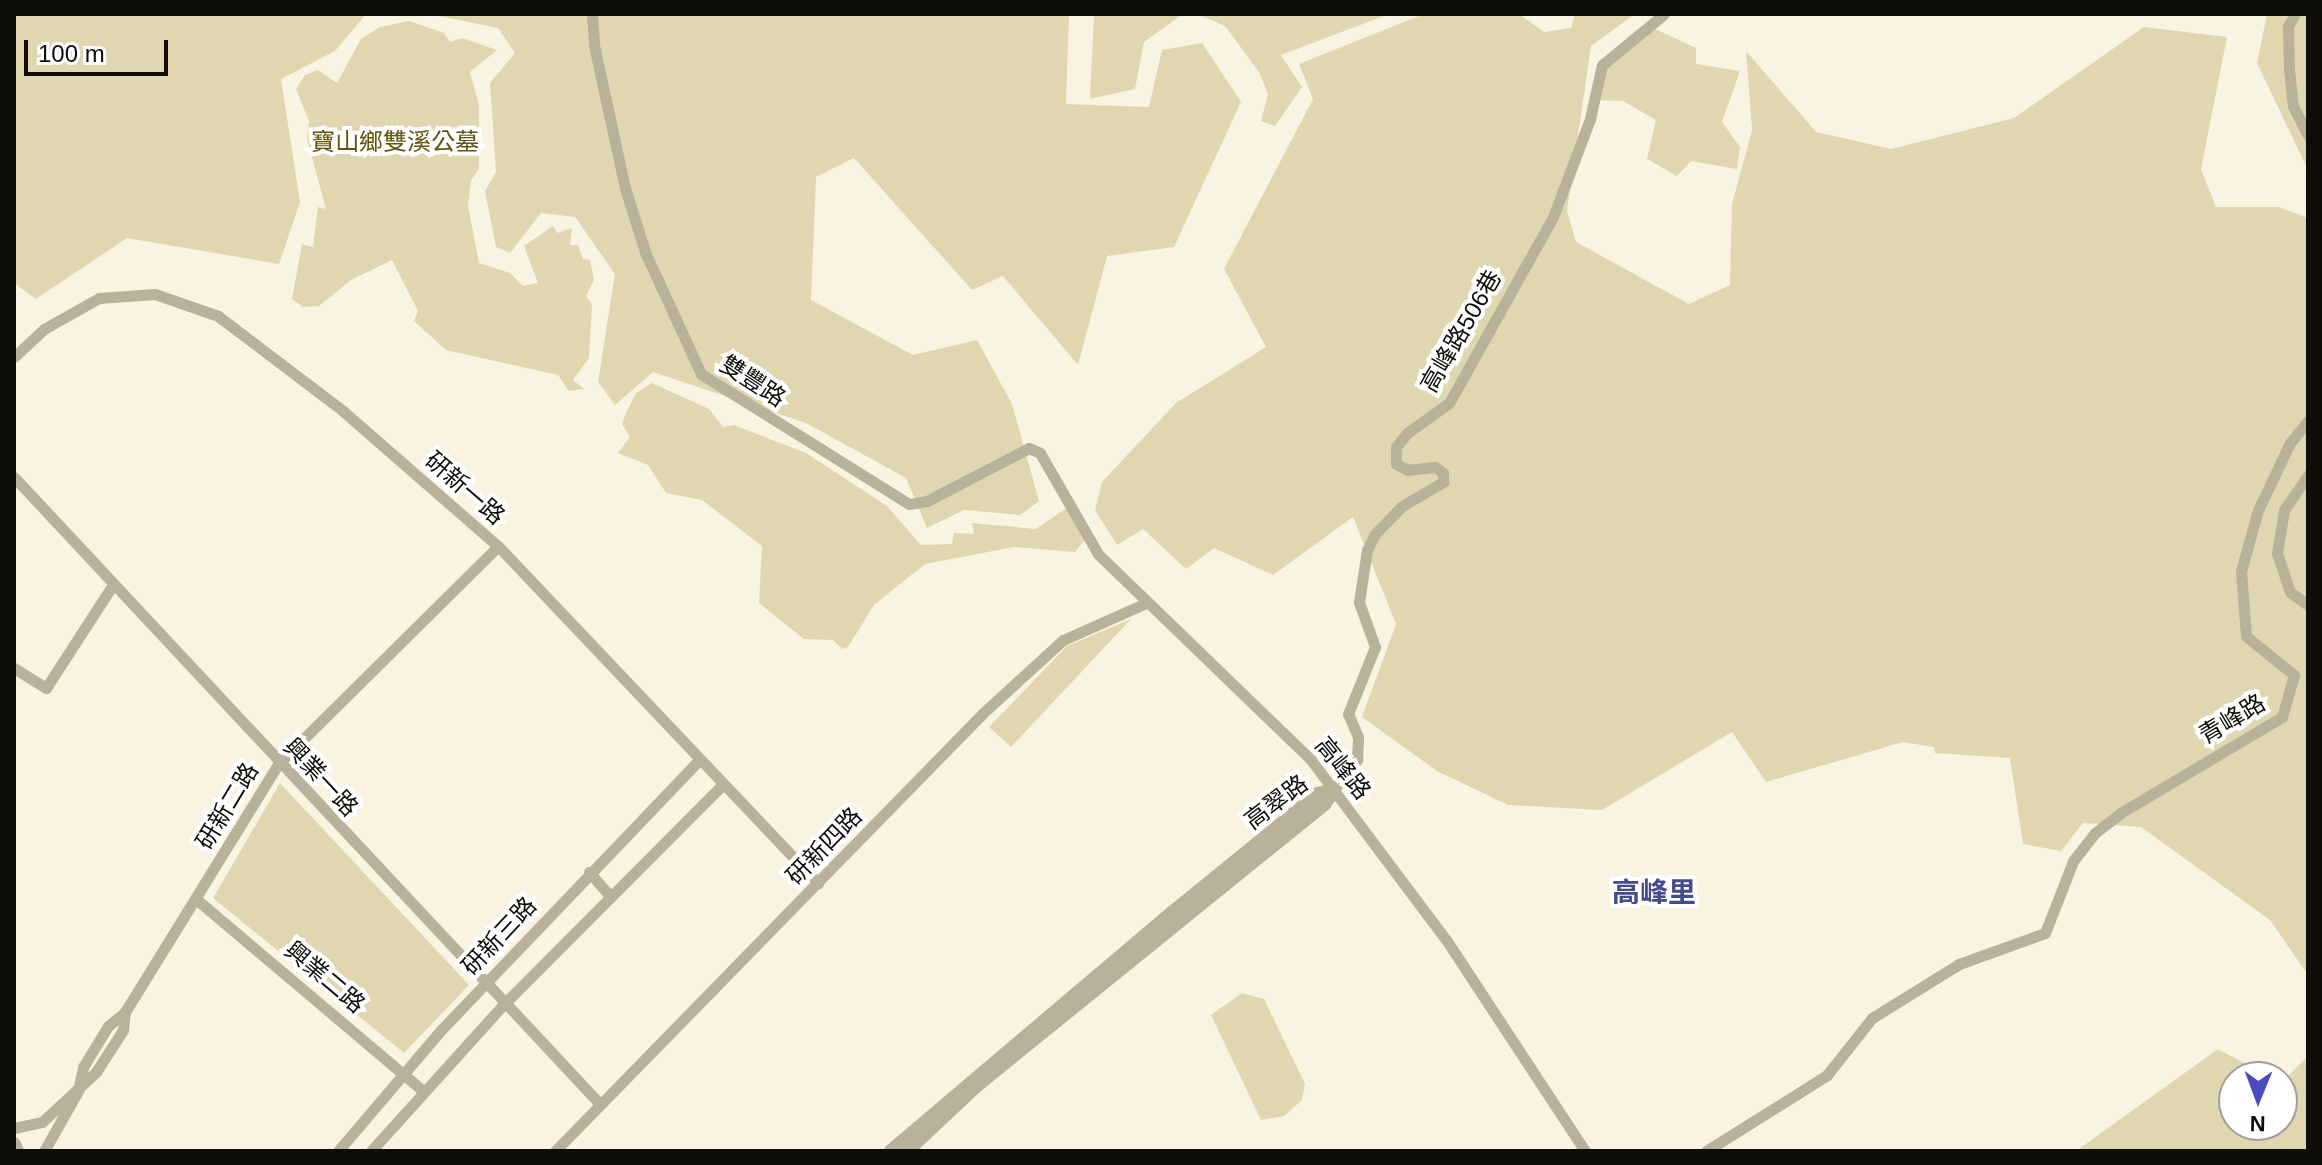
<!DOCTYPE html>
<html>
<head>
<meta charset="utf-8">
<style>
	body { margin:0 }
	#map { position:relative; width:2322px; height:1165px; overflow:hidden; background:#f8f4e1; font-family:Arial,"Noto Sans TC",sans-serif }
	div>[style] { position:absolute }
	.green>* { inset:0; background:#e0d7b0 }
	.minor>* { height:11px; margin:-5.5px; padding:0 5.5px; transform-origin:5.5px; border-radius:5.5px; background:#b7b299 }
	.tertiary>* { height:14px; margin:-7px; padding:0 7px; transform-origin:7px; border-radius:7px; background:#b7b299 }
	span { translate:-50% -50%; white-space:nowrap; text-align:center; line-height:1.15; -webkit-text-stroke:8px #fff; paint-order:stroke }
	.park-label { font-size:24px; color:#61540f }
	.street-label { font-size:24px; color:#0e0d07 }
	.quarter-label { font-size:28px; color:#464c89; font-weight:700 }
	.frame { position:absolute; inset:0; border:16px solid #0e0d07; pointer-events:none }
	.north { position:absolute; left:2218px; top:1061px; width:80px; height:80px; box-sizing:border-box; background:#fff; border:2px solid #9f9e9c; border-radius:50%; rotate:181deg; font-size:22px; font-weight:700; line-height:32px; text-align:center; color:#0e0d07 }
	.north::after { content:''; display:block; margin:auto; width:28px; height:36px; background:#4b4ac0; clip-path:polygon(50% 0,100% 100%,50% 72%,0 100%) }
	.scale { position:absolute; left:24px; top:40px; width:144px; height:36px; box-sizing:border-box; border:4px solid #0e0d07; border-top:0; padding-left:10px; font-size:24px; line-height:28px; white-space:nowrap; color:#0e0d07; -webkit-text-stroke:6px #fff; paint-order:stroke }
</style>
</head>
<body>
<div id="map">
	<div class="green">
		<i style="clip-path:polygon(14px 14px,366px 14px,335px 51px,281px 79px,300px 202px,279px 264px,127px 238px,36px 299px,14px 283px)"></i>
		<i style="clip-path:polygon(429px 14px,1069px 14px,1066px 104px,1149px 107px,1162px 50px,1202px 43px,1241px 102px,1174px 247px,1107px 256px,1078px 365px,1003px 276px,972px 290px,854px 158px,816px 177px,811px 300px,913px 355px,977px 340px,1012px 404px,1039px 501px,1020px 515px,964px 510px,927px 528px,906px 478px,806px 423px,653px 372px,615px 405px,598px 382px,615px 274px,575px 217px,541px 213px,510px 253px,496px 247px,485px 191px,496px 172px,490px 83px,515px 53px,498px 28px)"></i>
		<i style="clip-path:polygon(1094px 14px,1183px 14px,1144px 42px,1135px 89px,1090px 99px)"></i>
		<i style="clip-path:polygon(1197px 14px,1389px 14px,1281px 55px,1302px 87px,1275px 126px,1261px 121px,1268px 94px,1259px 72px,1225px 26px)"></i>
		<i style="clip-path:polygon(1424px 14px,1519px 14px,1544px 32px,1571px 28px,1575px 14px,1635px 14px,1591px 46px,1567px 211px,1576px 242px,1689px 304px,1730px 285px,1732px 204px,1752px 130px,1746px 51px,1816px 132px,1891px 149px,2014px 118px,2144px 27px,2227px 37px,2201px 169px,2216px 207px,2278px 207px,2308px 218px,2308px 975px,2270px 920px,2141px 827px,2083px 823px,2061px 851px,2023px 844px,2010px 758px,1935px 753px,1934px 747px,1903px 742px,1766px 782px,1732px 732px,1602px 810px,1508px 805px,1437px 771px,1362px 717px,1396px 624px,1353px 517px,1273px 575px,1214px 548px,1186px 569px,1143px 529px,1117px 545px,1095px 510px,1102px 482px,1176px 403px,1266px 347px,1224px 269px,1313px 99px,1299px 64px)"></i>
		<i style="clip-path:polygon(2267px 14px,2308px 14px,2308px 170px,2257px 63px)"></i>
		<i style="clip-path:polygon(409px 21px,444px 33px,450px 42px,462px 38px,497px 50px,470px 72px,479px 105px,479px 169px,471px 180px,468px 206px,479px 263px,510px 273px,523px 286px,538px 283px,524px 246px,553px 226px,557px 233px,572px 228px,570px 245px,578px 245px,583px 259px,590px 260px,594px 280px,586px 296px,592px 304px,589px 358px,573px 380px,584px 389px,569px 391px,558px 375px,446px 350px,414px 321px,418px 311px,392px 260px,351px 280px,319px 306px,303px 307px,292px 299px,302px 244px,313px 247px,318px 207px,326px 209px,307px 139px,309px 121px,296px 89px,305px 75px,318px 70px,337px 83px,361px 39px,380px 27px)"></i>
		<i style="clip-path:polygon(1651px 27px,1696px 48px,1696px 64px,1740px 71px,1722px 122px,1740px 147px,1737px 169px,1691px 161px,1677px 176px,1647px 159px,1656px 120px,1623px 101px,1595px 100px,1602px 65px)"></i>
		<i style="clip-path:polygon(652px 383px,709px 409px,723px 427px,734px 425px,806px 453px,887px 506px,921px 545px,952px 544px,954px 533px,974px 534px,972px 523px,1036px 529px,1071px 505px,1087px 537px,1075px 552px,1014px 547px,925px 564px,874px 605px,848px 647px,842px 649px,833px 640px,804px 639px,759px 603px,762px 546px,702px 500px,666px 493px,648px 465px,618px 453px,630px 437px,622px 424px,626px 413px,636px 393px)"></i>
		<i style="clip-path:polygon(1131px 619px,1011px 747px,989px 727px,1067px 646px)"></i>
		<i style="clip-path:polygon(280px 783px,469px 985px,404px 1053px,213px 898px)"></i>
		<i style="clip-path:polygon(1242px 993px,1264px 999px,1305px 1084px,1302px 1100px,1284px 1116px,1261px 1120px,1211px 1015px)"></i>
		<i style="clip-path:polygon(2218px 1049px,2270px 1077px,2234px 1077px,2234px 1125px,2282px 1125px,2282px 1082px,2308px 1056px,2308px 1151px,2076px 1151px)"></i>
	</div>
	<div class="minor">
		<i style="left:592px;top:14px;width:31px;rotate:86deg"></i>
		<i style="left:594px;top:45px;width:146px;rotate:77.8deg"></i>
		<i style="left:625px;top:188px;width:67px;rotate:72.6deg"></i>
		<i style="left:645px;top:252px;width:134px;rotate:65.3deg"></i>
		<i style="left:701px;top:374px;width:245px;rotate:32deg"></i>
		<i style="left:909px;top:504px;width:18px;rotate:-9deg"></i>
		<i style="left:927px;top:501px;width:115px;rotate:-27.5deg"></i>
		<i style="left:1029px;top:448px;width:12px;rotate:24deg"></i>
		<i style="left:1040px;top:453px;width:116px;rotate:60.1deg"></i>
		<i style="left:1098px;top:554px;width:296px;rotate:44deg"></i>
		<i style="left:1311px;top:760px;width:226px;rotate:53.1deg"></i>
		<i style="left:1447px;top:941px;width:251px;rotate:56.7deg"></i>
		<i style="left:2295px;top:14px;width:14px;rotate:120deg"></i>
		<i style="left:2288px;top:26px;width:43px;rotate:88.7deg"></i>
		<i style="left:2289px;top:69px;width:37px;rotate:84deg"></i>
		<i style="left:2293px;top:106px;width:34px;rotate:63deg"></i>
		<i style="left:14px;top:357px;width:41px;rotate:-43deg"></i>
		<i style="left:44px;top:329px;width:63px;rotate:-29.4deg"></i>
		<i style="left:99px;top:298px;width:56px;rotate:-4.1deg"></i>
		<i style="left:155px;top:294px;width:67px;rotate:19.2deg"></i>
		<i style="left:218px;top:316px;width:157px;rotate:37.2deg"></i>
		<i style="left:343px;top:411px;width:206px;rotate:41.1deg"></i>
		<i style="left:498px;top:546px;width:465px;rotate:46.5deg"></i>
		<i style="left:2308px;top:475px;width:42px;rotate:124.4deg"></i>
		<i style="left:2284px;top:510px;width:44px;rotate:99.2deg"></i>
		<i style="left:2277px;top:553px;width:41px;rotate:71.6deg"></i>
		<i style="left:2290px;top:592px;width:22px;rotate:36deg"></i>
		<i style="left:14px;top:477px;width:857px;rotate:46.94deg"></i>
		<i style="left:14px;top:668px;width:38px;rotate:32deg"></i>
		<i style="left:46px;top:688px;width:121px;rotate:-57.1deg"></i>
		<i style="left:1334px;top:790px;width:39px;rotate:-53deg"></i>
		<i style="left:1357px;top:759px;width:22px;rotate:-87deg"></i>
		<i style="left:1358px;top:737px;width:25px;rotate:-113deg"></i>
		<i style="left:1348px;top:714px;width:72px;rotate:-68.1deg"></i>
		<i style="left:1375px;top:647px;width:48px;rotate:-109.6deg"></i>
		<i style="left:1359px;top:602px;width:53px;rotate:-81.3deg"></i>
		<i style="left:1367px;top:550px;width:18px;rotate:-63deg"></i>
		<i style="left:1375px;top:534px;width:39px;rotate:-46deg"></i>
		<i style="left:1402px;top:506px;width:48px;rotate:-30.3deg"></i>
		<i style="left:1443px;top:482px;width:9px;rotate:-90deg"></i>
		<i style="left:1443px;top:473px;width:10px;rotate:-143deg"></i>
		<i style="left:1435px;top:467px;width:27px;rotate:174deg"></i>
		<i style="left:1408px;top:470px;width:13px;rotate:-153deg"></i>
		<i style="left:1396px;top:464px;width:17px;rotate:-90deg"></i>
		<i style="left:1396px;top:447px;width:18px;rotate:-52deg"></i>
		<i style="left:1407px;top:433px;width:52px;rotate:-35.5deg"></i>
		<i style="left:1449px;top:403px;width:213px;rotate:-60.8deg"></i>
		<i style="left:1553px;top:217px;width:105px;rotate:-69.3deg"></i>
		<i style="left:1590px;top:119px;width:55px;rotate:-77.5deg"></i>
		<i style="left:1602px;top:65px;width:80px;rotate:-39.4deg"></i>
		<i style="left:589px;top:872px;width:33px;rotate:49deg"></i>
		<i style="left:196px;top:899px;width:297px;rotate:40.2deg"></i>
		<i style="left:14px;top:1128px;width:29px;rotate:-12deg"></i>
		<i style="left:42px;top:1122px;width:74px;rotate:-42.8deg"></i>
		<i style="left:96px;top:1072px;width:50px;rotate:-57.3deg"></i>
		<i style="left:123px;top:1030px;width:18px;rotate:-84deg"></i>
		<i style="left:44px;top:1151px;width:69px;rotate:-60.5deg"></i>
		<i style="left:78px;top:1091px;width:25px;rotate:-78deg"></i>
		<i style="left:83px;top:1067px;width:48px;rotate:-58.6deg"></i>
		<i style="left:108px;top:1026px;width:22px;rotate:-39deg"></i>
		<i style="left:125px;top:1012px;width:293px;rotate:-58.3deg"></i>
		<i style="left:279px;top:763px;width:308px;rotate:-44.7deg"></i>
		<i style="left:338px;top:1151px;width:160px;rotate:-49.6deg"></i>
		<i style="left:442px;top:1029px;width:373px;rotate:-46.3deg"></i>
		<i style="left:371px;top:1151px;width:197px;rotate:-47.9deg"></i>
		<i style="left:503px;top:1005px;width:312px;rotate:-45.1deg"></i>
		<i style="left:555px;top:1151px;width:612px;rotate:-45.66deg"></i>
		<i style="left:983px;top:713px;width:108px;rotate:-42.4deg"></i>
		<i style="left:1063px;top:640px;width:91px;rotate:-24deg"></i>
		<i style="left:1706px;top:1151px;width:143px;rotate:-32.1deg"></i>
		<i style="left:1827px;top:1075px;width:73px;rotate:-51.7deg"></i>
		<i style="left:1872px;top:1018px;width:102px;rotate:-31.8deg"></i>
		<i style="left:1959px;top:964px;width:91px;rotate:-19.8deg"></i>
		<i style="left:2045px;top:933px;width:77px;rotate:-68.7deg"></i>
		<i style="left:2073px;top:861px;width:36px;rotate:-52deg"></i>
		<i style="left:2095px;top:833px;width:34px;rotate:-38deg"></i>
		<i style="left:2122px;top:812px;width:186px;rotate:-30.7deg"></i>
		<i style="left:2282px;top:717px;width:44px;rotate:-74.1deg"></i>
		<i style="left:2294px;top:675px;width:62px;rotate:-140.9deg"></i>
		<i style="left:2246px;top:636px;width:65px;rotate:-94.4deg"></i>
		<i style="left:2241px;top:571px;width:63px;rotate:-74.4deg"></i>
		<i style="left:2258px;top:510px;width:74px;rotate:-64.5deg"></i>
		<i style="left:2290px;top:443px;width:28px;rotate:-51deg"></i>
	</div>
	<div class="tertiary">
		<i style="left:14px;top:1144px;width:8px;rotate:67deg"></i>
		<i style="left:891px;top:1151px;width:368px;rotate:-40.3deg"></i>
		<i style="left:1172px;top:913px;width:188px;rotate:-39.2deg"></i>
		<i style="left:1318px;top:794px;width:16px;rotate:-14deg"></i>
		<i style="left:907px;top:1151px;width:95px;rotate:-43.3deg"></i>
		<i style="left:976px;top:1086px;width:449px;rotate:-39deg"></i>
		<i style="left:1325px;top:803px;width:16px;rotate:-55deg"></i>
	</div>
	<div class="park-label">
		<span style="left:395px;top:142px">寶山鄉雙溪公墓</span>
	</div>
	<div class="street-label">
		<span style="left:1461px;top:331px;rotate:-60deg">高峰路506巷</span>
		<span style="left:753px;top:381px;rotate:33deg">雙豐路</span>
		<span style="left:465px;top:488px;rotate:41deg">研新一路</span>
		<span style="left:2232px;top:719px;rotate:-31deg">青峰路</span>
		<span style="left:1343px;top:768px;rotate:51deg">高峰路</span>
		<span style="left:321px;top:777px;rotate:47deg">興業一路</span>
		<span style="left:1276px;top:802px;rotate:-37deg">高翠路</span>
		<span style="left:227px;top:806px;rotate:-59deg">研新二路</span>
		<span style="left:824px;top:846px;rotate:-46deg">研新四路</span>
		<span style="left:499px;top:936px;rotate:-47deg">研新三路</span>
		<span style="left:325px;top:977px;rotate:40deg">興業二路</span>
	</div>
	<div class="quarter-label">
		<span style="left:1654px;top:893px">高峰里</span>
	</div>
	<div class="frame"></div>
	<div class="north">N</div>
	<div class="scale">100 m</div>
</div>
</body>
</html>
